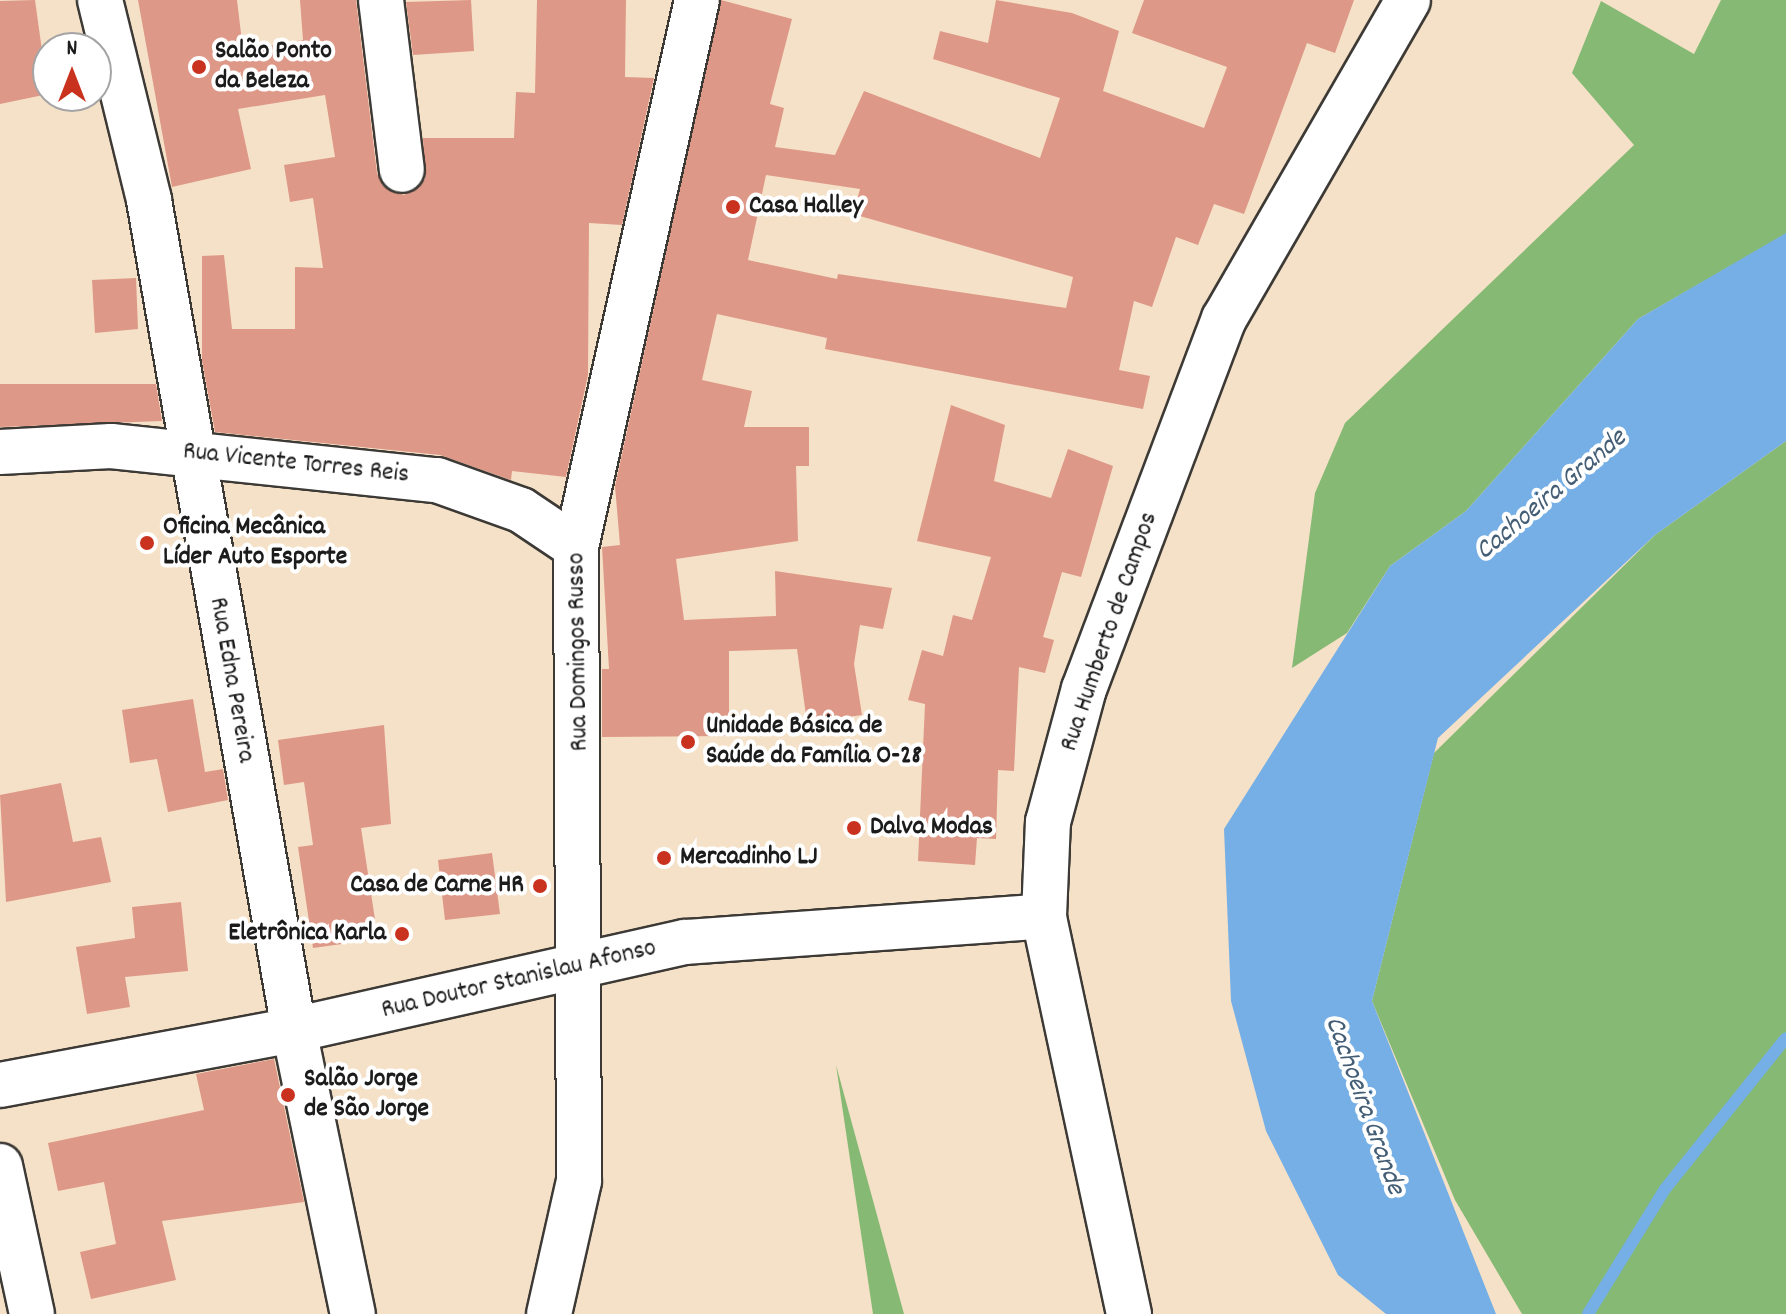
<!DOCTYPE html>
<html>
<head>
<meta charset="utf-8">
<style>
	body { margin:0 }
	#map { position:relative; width:1786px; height:1314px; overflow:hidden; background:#f5e1c7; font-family:Dekko,sans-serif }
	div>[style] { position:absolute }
	.forest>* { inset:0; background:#86b974 }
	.water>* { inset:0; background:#75afe5 }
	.stream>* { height:12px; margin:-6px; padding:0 6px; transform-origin:6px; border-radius:6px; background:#75afe5 }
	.building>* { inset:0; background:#de9887 }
	.roads { filter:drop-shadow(2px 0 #3d3a36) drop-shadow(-2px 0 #3d3a36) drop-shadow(0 2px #3d3a36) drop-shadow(0 -2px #3d3a36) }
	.minor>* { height:44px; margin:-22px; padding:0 22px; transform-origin:22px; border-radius:22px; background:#fff }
	.dots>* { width:22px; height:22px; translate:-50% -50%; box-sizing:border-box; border:4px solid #fff; border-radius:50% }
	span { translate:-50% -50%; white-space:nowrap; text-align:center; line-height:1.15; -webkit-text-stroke:8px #fff; paint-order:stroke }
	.poi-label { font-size:26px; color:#1c1c1c; font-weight:700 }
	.left { translate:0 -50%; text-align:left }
	.right { translate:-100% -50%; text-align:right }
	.street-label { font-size:26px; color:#1c1c1c }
	.water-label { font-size:28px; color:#445e76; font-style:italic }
	.north { position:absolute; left:32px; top:32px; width:80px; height:80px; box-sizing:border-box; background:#fff; border:2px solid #a4a4a4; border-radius:50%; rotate:0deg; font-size:22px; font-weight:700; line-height:32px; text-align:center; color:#1c1c1c }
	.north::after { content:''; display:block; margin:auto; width:28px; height:36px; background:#c8321e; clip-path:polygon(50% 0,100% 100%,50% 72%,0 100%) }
</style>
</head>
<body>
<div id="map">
	<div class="forest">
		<i style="clip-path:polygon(1721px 0,1786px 0,1786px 234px,1638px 319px,1466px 511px,1390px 566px,1347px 633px,1292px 668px,1315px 493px,1345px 423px,1634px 145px,1572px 73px,1601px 1px,1694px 54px)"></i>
		<i style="clip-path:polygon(1786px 441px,1786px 1314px,1522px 1314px,1455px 1200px,1372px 1001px,1434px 753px,1655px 535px)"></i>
		<i style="clip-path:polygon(836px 1065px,904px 1314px,873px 1314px)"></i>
	</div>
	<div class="water">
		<i style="clip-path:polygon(1786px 233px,1786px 441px,1655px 535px,1438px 738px,1372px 1001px,1496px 1314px,1386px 1314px,1338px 1275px,1266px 1131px,1231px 1001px,1224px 829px,1390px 566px,1466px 511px,1638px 319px)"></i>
	</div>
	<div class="stream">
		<i style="left:1588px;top:1314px;width:147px;rotate:-58.4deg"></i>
		<i style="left:1665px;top:1189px;width:193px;rotate:-51.3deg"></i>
	</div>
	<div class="building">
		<i style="clip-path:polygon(35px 0,48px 94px,0 104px,0 1px)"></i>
		<i style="clip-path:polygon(138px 0,237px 0,243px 50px,303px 40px,300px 0,356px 0,377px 173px,383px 186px,404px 195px,425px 179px,423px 138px,514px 138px,516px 92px,535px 93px,537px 0,626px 0,625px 77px,654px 78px,622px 225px,589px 223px,588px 375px,566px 477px,512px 471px,511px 480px,440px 455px,215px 432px,202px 361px,202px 256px,224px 255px,232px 329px,295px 329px,295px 267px,323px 268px,313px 198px,290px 202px,284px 165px,335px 157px,325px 95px,238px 109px,251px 169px,172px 187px)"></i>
		<i style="clip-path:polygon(471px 0,474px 51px,413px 55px,406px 2px)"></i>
		<i style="clip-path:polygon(evenodd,721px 0,792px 19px,770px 104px,784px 108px,775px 147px,835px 155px,864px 91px,1040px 158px,1060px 98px,933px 59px,940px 31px,988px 43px,996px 0,1072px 13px,1119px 31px,1103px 91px,1204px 128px,1227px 67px,1132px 33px,1144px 0,1354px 0,1335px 53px,1307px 43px,1244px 214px,1214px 204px,1198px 245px,1176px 237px,1152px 307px,1134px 301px,1119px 370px,1150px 376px,1143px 409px,825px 349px,827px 338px,717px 314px,702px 380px,752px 391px,744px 427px,809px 427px,809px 466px,796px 466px,798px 541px,676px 559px,684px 620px,776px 616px,775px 571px,892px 588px,883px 629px,860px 625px,854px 664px,862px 715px,807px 723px,797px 649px,729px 651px,729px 736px,602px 737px,602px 669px,609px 669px,602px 547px,620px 545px,615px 486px,721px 0,766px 175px,860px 189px,853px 214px,1073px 277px,1066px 308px,838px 274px,837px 279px,748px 260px,766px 175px)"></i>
		<i style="clip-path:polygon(136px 278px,138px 329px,95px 333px,92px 280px)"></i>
		<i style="clip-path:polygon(0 384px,156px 384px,162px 421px,0 427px)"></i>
		<i style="clip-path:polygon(951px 405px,1005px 425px,994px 481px,1051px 498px,1068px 449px,1113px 466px,1081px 577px,1062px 572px,1043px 637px,1054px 640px,1045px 673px,1019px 667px,1014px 771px,998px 770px,996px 839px,977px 838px,975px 865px,918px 861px,925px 704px,908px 700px,922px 650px,943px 656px,953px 615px,972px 620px,991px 557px,917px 541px)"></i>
		<i style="clip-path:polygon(193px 699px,205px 772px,223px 769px,228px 800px,168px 812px,157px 759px,130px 763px,122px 710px)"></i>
		<i style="clip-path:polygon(384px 725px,391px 824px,361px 828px,378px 939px,313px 948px,298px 847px,313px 845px,304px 782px,284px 785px,278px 740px)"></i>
		<i style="clip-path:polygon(61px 783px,73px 842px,101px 837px,111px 882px,6px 902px,0 795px)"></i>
		<i style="clip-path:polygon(492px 853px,500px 914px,445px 920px,438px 860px)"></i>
		<i style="clip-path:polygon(181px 902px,188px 971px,125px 977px,130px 1007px,87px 1014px,76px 947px,135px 938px,132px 907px)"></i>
		<i style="clip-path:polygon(274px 1059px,304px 1202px,162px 1221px,176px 1280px,91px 1299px,80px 1252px,116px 1244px,104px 1182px,58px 1191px,48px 1143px,204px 1110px,196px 1074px)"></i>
	</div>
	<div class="roads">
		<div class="minor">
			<i style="left:100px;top:0;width:206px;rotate:76.2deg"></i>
			<i style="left:149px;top:200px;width:843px;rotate:80.09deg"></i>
			<i style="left:294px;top:1030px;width:290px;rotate:78.3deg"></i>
			<i style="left:381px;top:0;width:171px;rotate:83deg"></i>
			<i style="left:0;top:452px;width:111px;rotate:-3.1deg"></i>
			<i style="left:111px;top:446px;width:328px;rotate:6deg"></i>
			<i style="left:437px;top:480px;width:89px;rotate:19.7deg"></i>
			<i style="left:521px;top:510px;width:66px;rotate:33.9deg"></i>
			<i style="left:0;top:1085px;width:299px;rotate:-10.6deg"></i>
			<i style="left:294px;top:1030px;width:401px;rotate:-12.7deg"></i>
			<i style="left:685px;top:942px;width:360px;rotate:-4.1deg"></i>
			<i style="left:0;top:1166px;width:151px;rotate:77.8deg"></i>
			<i style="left:549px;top:1314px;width:136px;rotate:-77.3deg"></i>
			<i style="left:579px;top:1181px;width:634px;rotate:-90.27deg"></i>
			<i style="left:576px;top:547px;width:560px;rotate:-77.53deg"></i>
			<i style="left:1129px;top:1314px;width:407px;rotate:-102.1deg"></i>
			<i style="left:1044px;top:916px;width:94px;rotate:-87.6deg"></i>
			<i style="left:1048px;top:822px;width:138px;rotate:-74.9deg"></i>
			<i style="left:1084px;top:689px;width:396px;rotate:-69.3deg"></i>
			<i style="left:1224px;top:319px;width:368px;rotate:-60deg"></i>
		</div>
	</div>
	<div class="dots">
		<i style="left:199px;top:67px;background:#c8321e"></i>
		<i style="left:733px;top:207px;background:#c8321e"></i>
		<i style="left:147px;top:543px;background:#c8321e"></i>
		<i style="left:688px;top:742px;background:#c8321e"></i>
		<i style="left:854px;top:828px;background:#c8321e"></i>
		<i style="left:664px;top:858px;background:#c8321e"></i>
		<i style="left:540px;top:886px;background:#c8321e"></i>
		<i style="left:402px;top:934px;background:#c8321e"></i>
		<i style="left:288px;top:1095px;background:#c8321e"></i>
	</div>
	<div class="poi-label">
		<span class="left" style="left:215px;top:67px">Salão Ponto<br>da Beleza</span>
		<span class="left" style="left:749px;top:207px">Casa Halley</span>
		<span class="left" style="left:163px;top:543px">Oficina Mecânica<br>Líder Auto Esporte</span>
		<span class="left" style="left:706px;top:742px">Unidade Básica de<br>Saúde da Família O-28</span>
		<span class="left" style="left:870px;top:828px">Dalva Modas</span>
		<span class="left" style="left:680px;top:858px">Mercadinho LJ</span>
		<span class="right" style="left:524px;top:886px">Casa de Carne HR</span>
		<span class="right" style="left:386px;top:934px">Eletrônica Karla</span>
		<span class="left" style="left:304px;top:1095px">Salão Jorge<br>de São Jorge</span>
	</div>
	<div class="street-label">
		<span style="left:296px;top:464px;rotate:6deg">Rua Vicente Torres Reis</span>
		<span style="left:1110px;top:632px;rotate:-71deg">Rua Humberto de Campos</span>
		<span style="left:579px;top:652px;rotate:-91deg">Rua Domingos Russo</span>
		<span style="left:231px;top:680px;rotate:80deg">Rua Edna Pereira</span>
		<span style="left:519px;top:980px;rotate:-13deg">Rua Doutor Stanislau Afonso</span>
	</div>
	<div class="water-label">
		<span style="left:1552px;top:496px;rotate:-40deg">Cachoeira Grande</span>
		<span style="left:1363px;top:1106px;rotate:70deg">Cachoeira Grande</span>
	</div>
	<div class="north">N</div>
</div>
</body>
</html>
